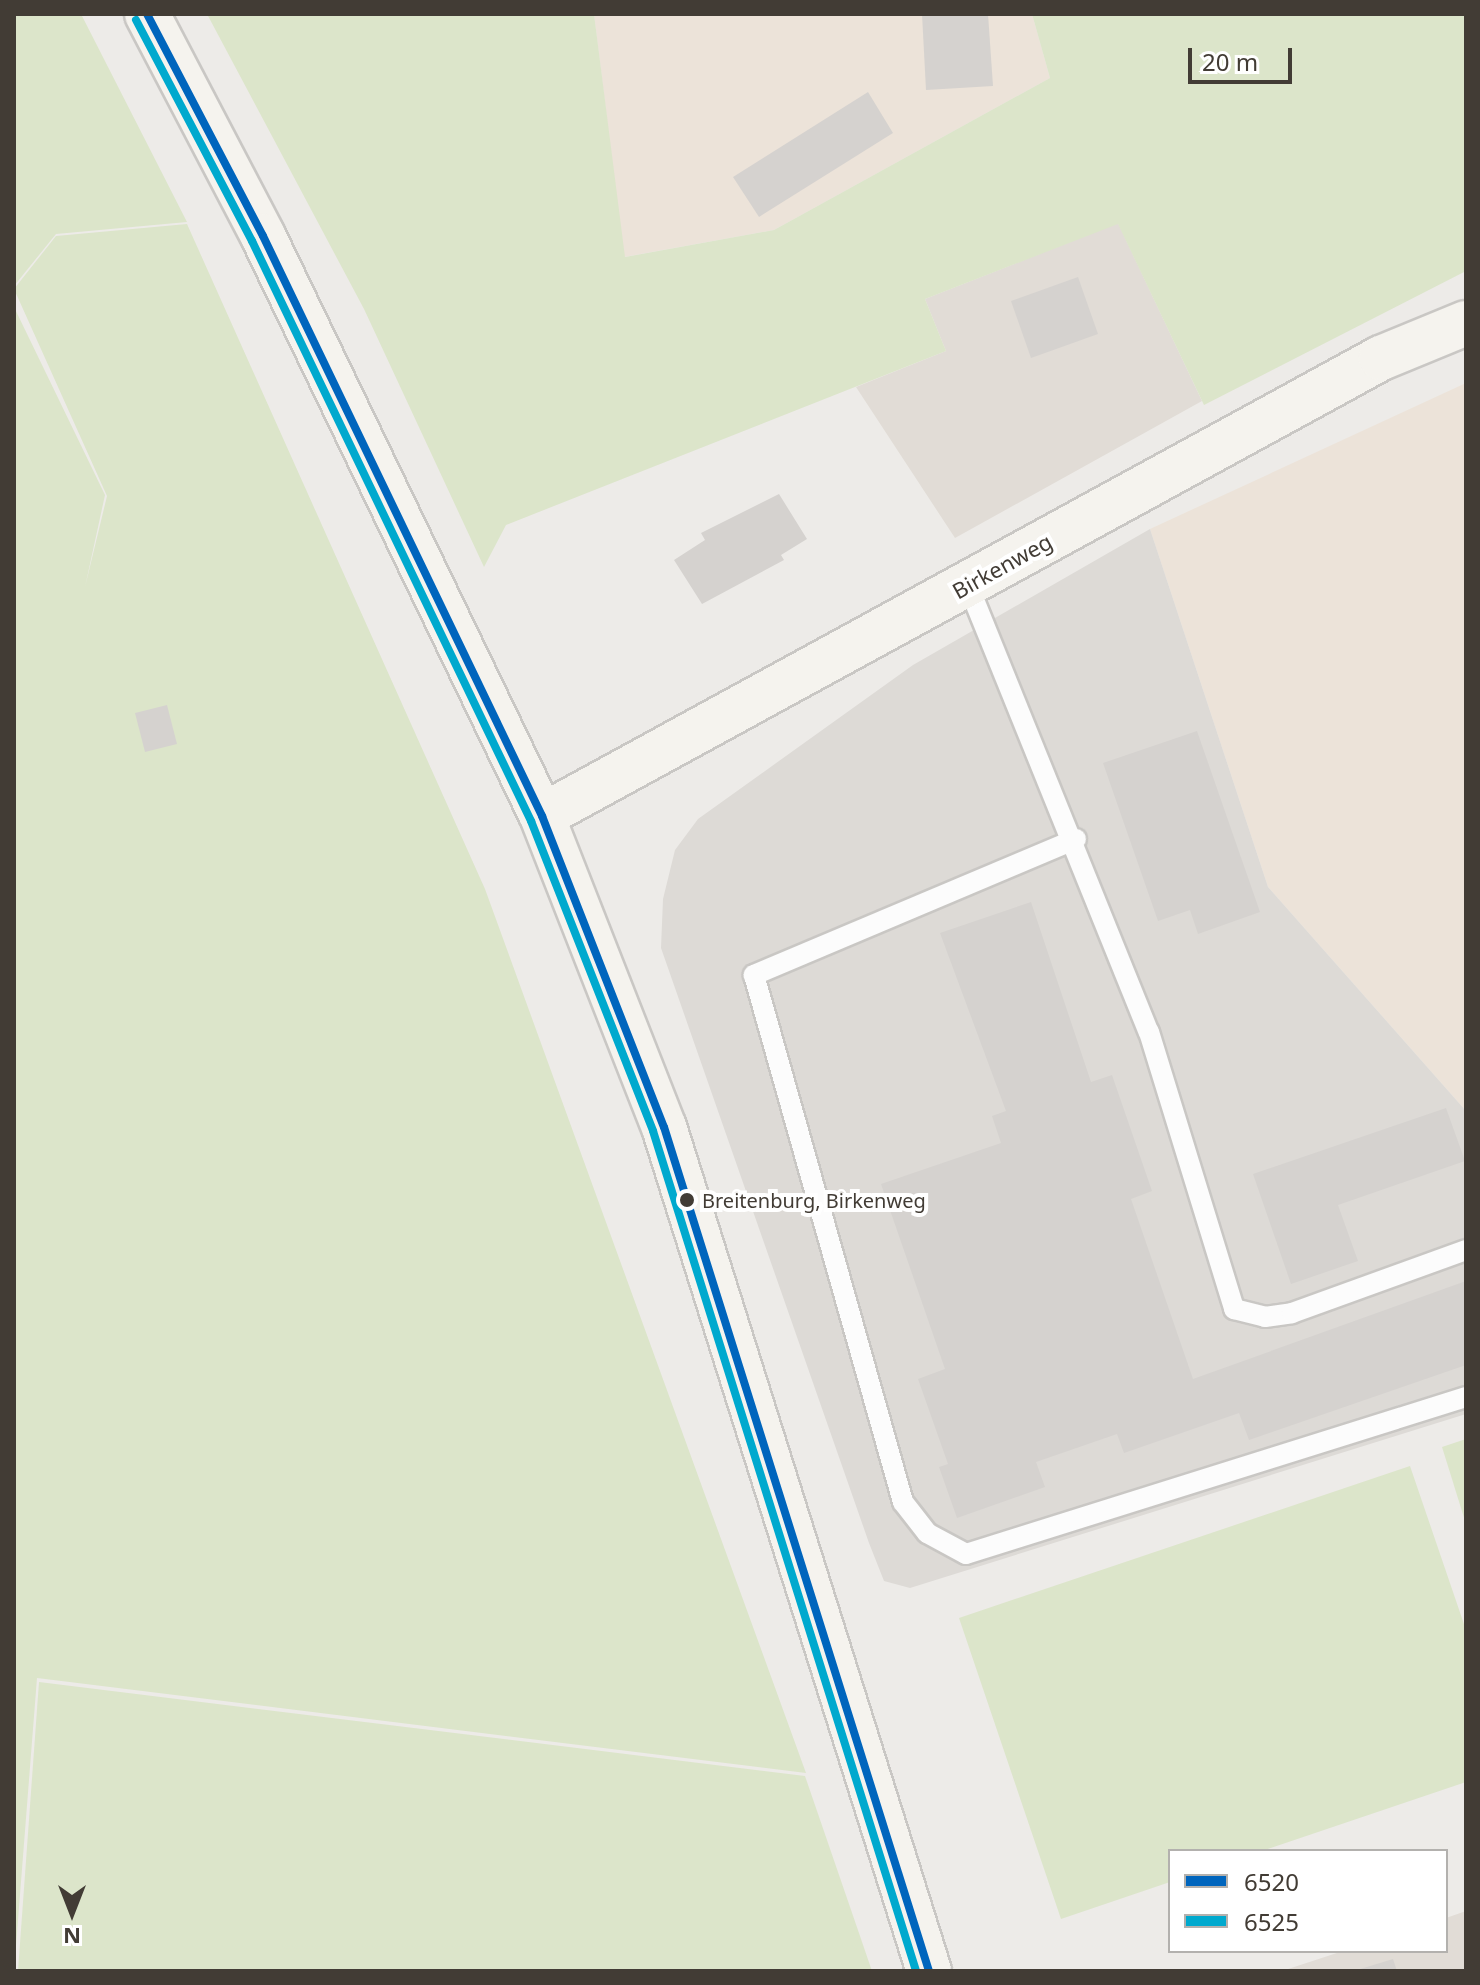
<!DOCTYPE html>
<html>
<head>
<meta charset="utf-8">
<style>
	body { margin:0 }
	#map { position:relative; width:1480px; height:1985px; overflow:hidden; background:#edebe8; font-family:"Noto Sans",sans-serif }
	div>[style] { position:absolute }
	.residential>* { inset:0; background:#e1dcd6 }
	.commercial>* { inset:0; background:#ece3d9 }
	.industrial>* { inset:0; background:#dddad6 }
	.green>* { inset:0; background:#dce5ca }
	.building>* { inset:0; background:#d5d2cf }
	.roads { filter:drop-shadow(2px 0 #c9c7c4) drop-shadow(-2px 0 #c9c7c4) drop-shadow(0 2px #c9c7c4) drop-shadow(0 -2px #c9c7c4) }
	.lane>* { height:20px; margin:-10px; padding:0 10px; transform-origin:10px; border-radius:10px; background:#fcfcfc }
	.secondary>* { height:44px; margin:-22px; padding:0 22px; transform-origin:22px; border-radius:22px; background:#f5f3ee }
	.bus-1>* { height:8px; margin:-4px; padding:0 4px; transform-origin:4px; border-radius:4px; background:#0065bd }
	.bus-2>* { height:8px; margin:-4px; padding:0 4px; transform-origin:4px; border-radius:4px; background:#00a9ce }
	.dots>* { width:22px; height:22px; translate:-50% -50%; box-sizing:border-box; border:4px solid #fff; border-radius:50% }
	span { translate:-50% -50%; white-space:nowrap; text-align:center; line-height:1.15; -webkit-text-stroke:8px #fff; paint-order:stroke }
	.bus-label { font-size:20px; color:#423c35 }
	.left { translate:0 -50%; text-align:left }
	.street-label { font-size:22px; color:#423c35 }
	.frame { position:absolute; inset:0; border:16px solid #423c35; pointer-events:none }
	.legend { position:absolute; left:1168px; top:1849px; width:280px; height:104px; box-sizing:border-box; background:#fff; border:2px solid #b3b1ae; margin:0; padding:10px 14px; list-style:none; font-size:24px; color:#423c35 }
	.legend li { display:flex; align-items:center; gap:16px; height:40px }
	.legend b { width:40px; border:2px solid #b3b1ae }
	.north { position:absolute; left:32px; top:1873px; width:80px; height:80px; -webkit-text-stroke:6px #fff; paint-order:stroke; rotate:180deg; font-size:22px; font-weight:700; line-height:32px; text-align:center; color:#423c35 }
	.north::after { content:''; display:block; margin:auto; width:28px; height:36px; background:#423c35; clip-path:polygon(50% 0,100% 100%,50% 72%,0 100%) }
	.scale { position:absolute; left:1188px; top:48px; width:104px; height:36px; box-sizing:border-box; border:4px solid #423c35; border-top:0; padding-left:10px; font-size:24px; line-height:28px; white-space:nowrap; color:#423c35; -webkit-text-stroke:6px #fff; paint-order:stroke }
</style>
</head>
<body>
<div id="map">
	<div class="residential">
		<i style="clip-path:polygon(1118px 223px,1202px 401px,955px 538px,856px 387px,946px 351px,925px 299px)"></i>
		<i style="clip-path:polygon(1466px 1911px,1466px 1971px,1282px 1971px,1343px 1951px,1446px 1951px,1446px 1918px)"></i>
	</div>
	<div class="commercial">
		<i style="clip-path:polygon(594px 14px,1032px 14px,1050px 78px,774px 230px,624px 257px)"></i>
		<i style="clip-path:polygon(1466px 383px,1466px 1111px,1268px 887px,1150px 529px)"></i>
	</div>
	<div class="industrial">
		<i style="clip-path:polygon(1150px 529px,1268px 887px,1466px 1111px,1466px 1414px,910px 1588px,884px 1581px,869px 1543px,661px 948px,663px 899px,675px 850px,698px 819px,913px 665px)"></i>
	</div>
	<div class="green">
		<i style="clip-path:polygon(14px 14px,81px 14px,187px 222px,56px 234px,14px 286px)"></i>
		<i style="clip-path:polygon(207px 14px,594px 14px,625px 257px,774px 230px,1050px 78px,1032px 14px,1466px 14px,1466px 271px,1204px 405px,1118px 224px,925px 299px,946px 351px,506px 525px,484px 567px,364px 309px)"></i>
		<i style="clip-path:polygon(187px 224px,485px 889px,806px 1773px,37px 1678px,14px 1971px,14px 307px,105px 495px,85px 587px,107px 496px,14px 289px,56px 236px)"></i>
		<i style="clip-path:polygon(1466px 1439px,1466px 1524px,1442px 1447px)"></i>
		<i style="clip-path:polygon(1410px 1466px,1466px 1630px,1466px 1782px,1262px 1851px,1170px 1851px,1170px 1882px,1061px 1919px,959px 1618px)"></i>
		<i style="clip-path:polygon(39px 1682px,805px 1776px,872px 1971px,18px 1971px)"></i>
	</div>
	<div class="building">
		<i style="clip-path:polygon(922px 14px,988px 14px,993px 86px,926px 90px)"></i>
		<i style="clip-path:polygon(868px 92px,893px 133px,759px 217px,733px 177px)"></i>
		<i style="clip-path:polygon(1078px 277px,1098px 334px,1031px 358px,1011px 301px)"></i>
		<i style="clip-path:polygon(779px 494px,807px 539px,781px 555px,784px 560px,702px 604px,674px 560px,705px 540px,701px 533px)"></i>
		<i style="clip-path:polygon(167px 705px,177px 744px,145px 752px,135px 713px)"></i>
		<i style="clip-path:polygon(1197px 731px,1260px 912px,1198px 934px,1190px 910px,1158px 921px,1103px 763px)"></i>
		<i style="clip-path:polygon(1031px 902px,1091px 1082px,1112px 1075px,1152px 1191px,1131px 1199px,1193px 1379px,1466px 1281px,1466px 1365px,1249px 1440px,1239px 1413px,1124px 1453px,1117px 1434px,1036px 1462px,1045px 1487px,957px 1518px,939px 1467px,948px 1464px,918px 1379px,945px 1369px,881px 1184px,1001px 1143px,992px 1116px,1006px 1111px,940px 933px)"></i>
		<i style="clip-path:polygon(1446px 1108px,1465px 1161px,1338px 1205px,1358px 1261px,1291px 1284px,1253px 1174px)"></i>
		<i style="clip-path:polygon(1393px 1959px,1397px 1971px,1357px 1971px,1357px 1970px)"></i>
	</div>
	<div class="roads">
		<div class="lane">
			<i style="left:968px;top:585px;width:482px;rotate:68deg"></i>
			<i style="left:1149px;top:1032px;width:290px;rotate:72.9deg"></i>
			<i style="left:1234px;top:1309px;width:32px;rotate:14deg"></i>
			<i style="left:1265px;top:1317px;width:27px;rotate:-8deg"></i>
			<i style="left:1292px;top:1313px;width:185px;rotate:-19.9deg"></i>
			<i style="left:1076px;top:839px;width:350px;rotate:157.1deg"></i>
			<i style="left:754px;top:975px;width:548px;rotate:74.21deg"></i>
			<i style="left:903px;top:1502px;width:39px;rotate:52deg"></i>
			<i style="left:927px;top:1533px;width:44px;rotate:28.3deg"></i>
			<i style="left:966px;top:1554px;width:524px;rotate:-17.43deg"></i>
		</div>
		<div class="secondary">
			<i style="left:147px;top:14px;width:250px;rotate:62.4deg"></i>
			<i style="left:263px;top:236px;width:644px;rotate:64.31deg"></i>
			<i style="left:542px;top:816px;width:334px;rotate:68.6deg"></i>
			<i style="left:664px;top:1127px;width:885px;rotate:72.57deg"></i>
			<i style="left:542px;top:816px;width:956px;rotate:-28.63deg"></i>
			<i style="left:1381px;top:358px;width:92px;rotate:-22.4deg"></i>
		</div>
	</div>
	<div class="bus-1">
		<i style="left:147px;top:14px;width:250px;rotate:62.4deg"></i>
		<i style="left:263px;top:236px;width:644px;rotate:64.31deg"></i>
		<i style="left:542px;top:816px;width:334px;rotate:68.6deg"></i>
		<i style="left:664px;top:1127px;width:885px;rotate:72.57deg"></i>
	</div>
	<div class="bus-2">
		<i style="left:136px;top:20px;width:250px;rotate:62.3deg"></i>
		<i style="left:252px;top:241px;width:644px;rotate:64.31deg"></i>
		<i style="left:531px;top:821px;width:333px;rotate:68.5deg"></i>
		<i style="left:653px;top:1131px;width:880px;rotate:72.61deg"></i>
	</div>
	<div class="dots">
		<i style="left:687px;top:1200px;background:#423c35"></i>
	</div>
	<div class="bus-label">
		<span class="left" style="left:702px;top:1200px">Breitenburg, Birkenweg</span>
	</div>
	<div class="street-label">
		<span style="left:1002px;top:566px;rotate:-29deg">Birkenweg</span>
	</div>
	<div class="frame"></div>
	<ul class="legend">
	<li><b style="height:10px;background:#0065bd"></b>6520</li>
	<li><b style="height:10px;background:#00a9ce"></b>6525</li>
	</ul>
	<div class="north">N</div>
	<div class="scale">20 m</div>
</div>
</body>
</html>
